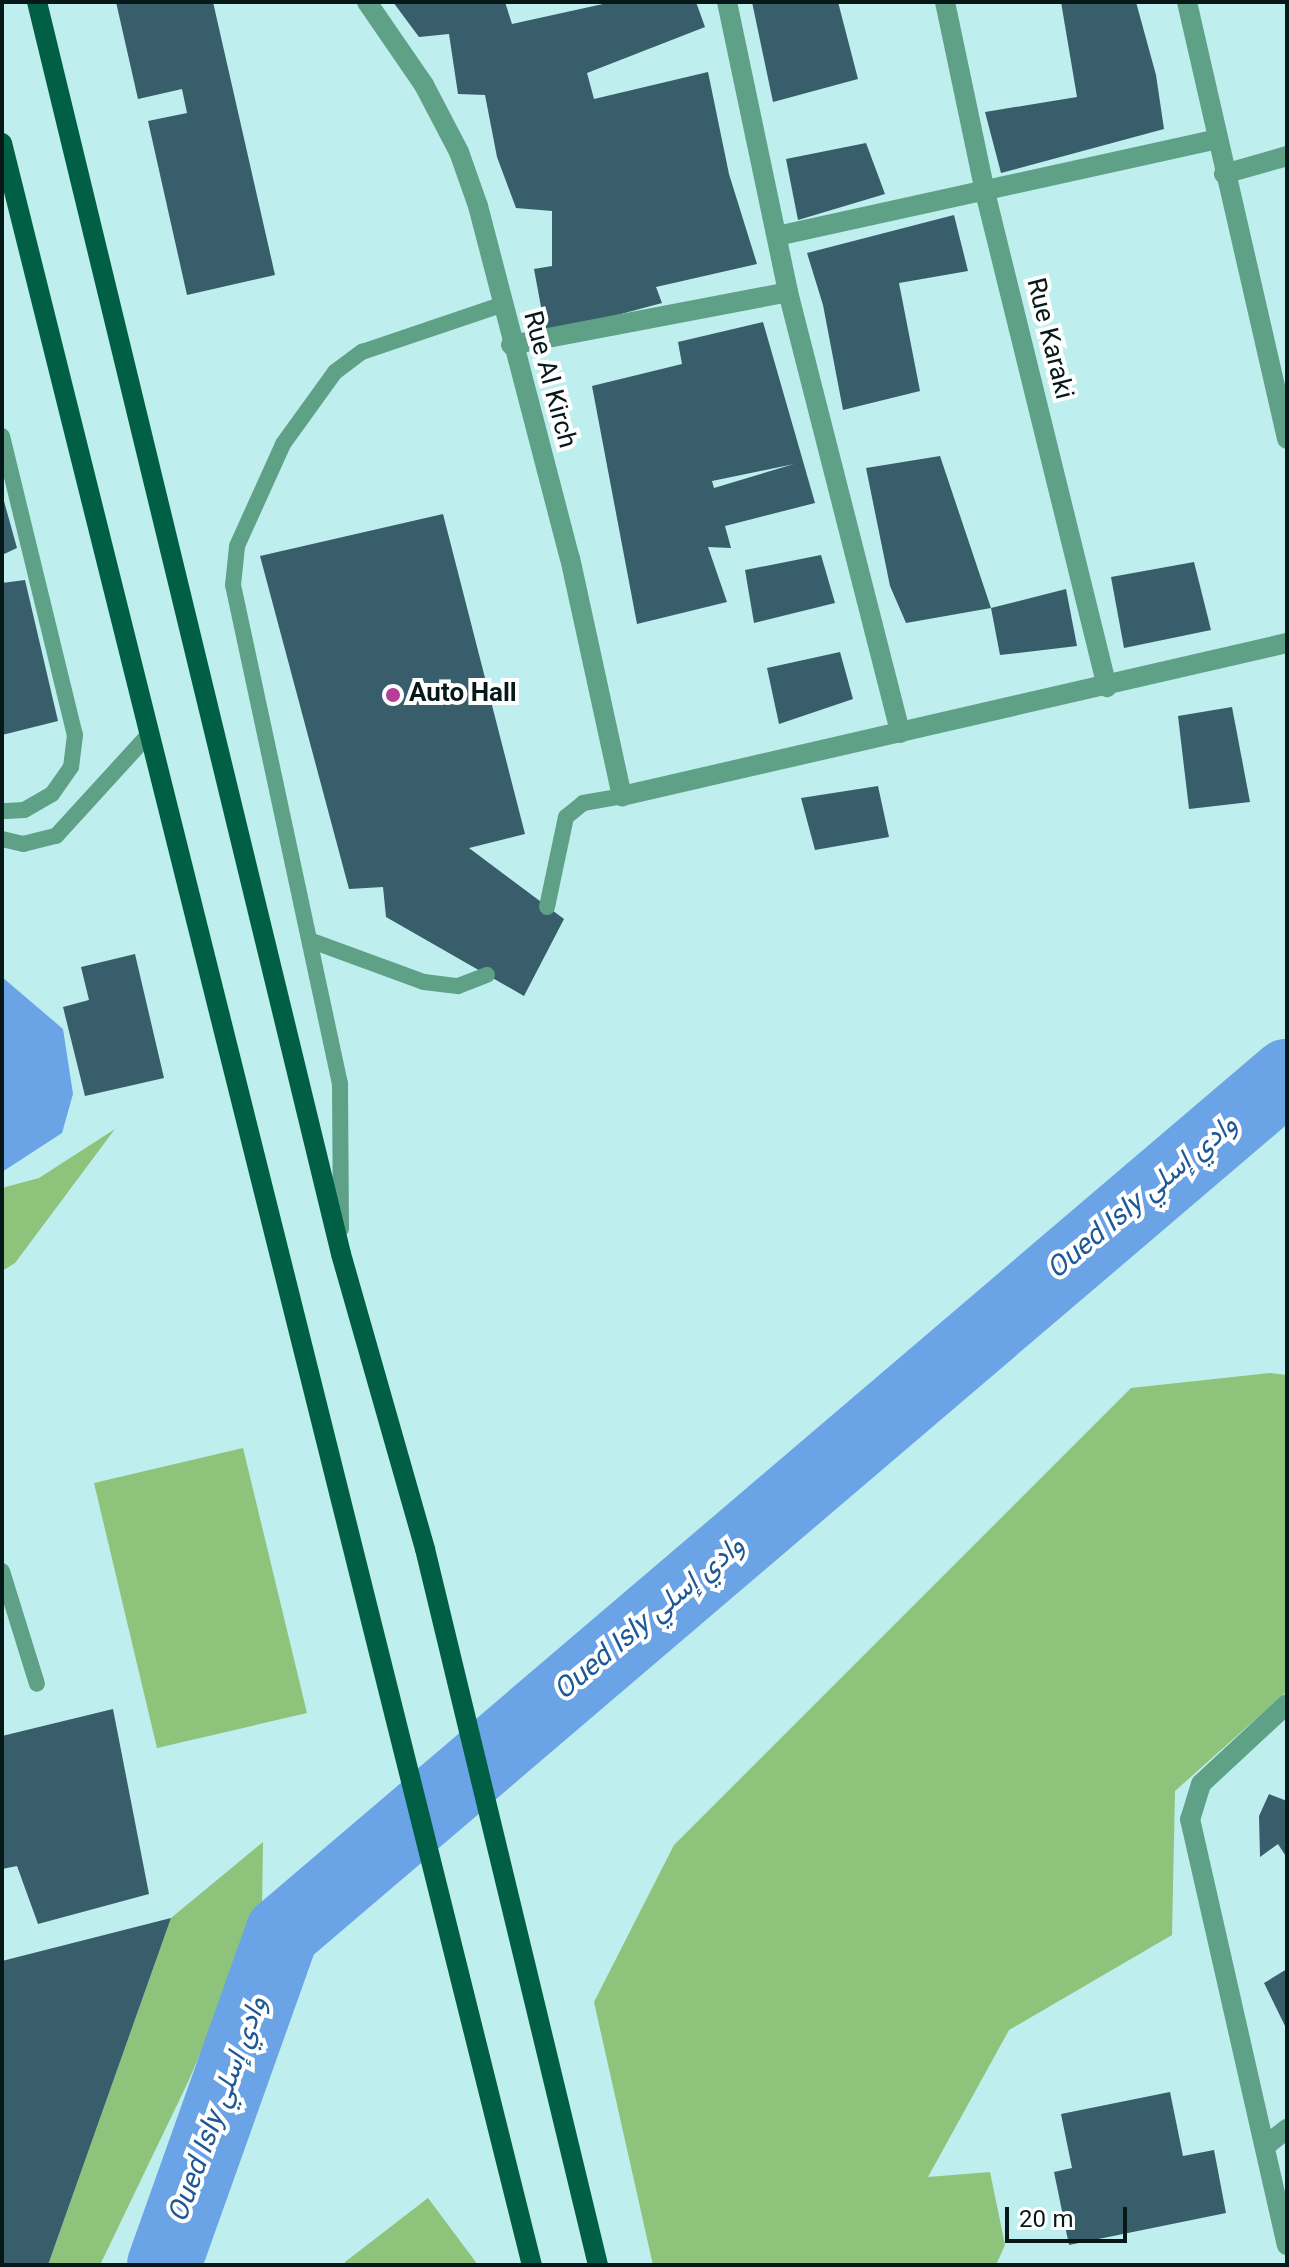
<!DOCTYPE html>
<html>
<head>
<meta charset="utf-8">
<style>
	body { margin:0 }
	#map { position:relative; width:1289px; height:2267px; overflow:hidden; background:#beeeed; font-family:Georgia,Vazirmatn,serif }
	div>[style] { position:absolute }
	.green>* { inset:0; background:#8dc37a }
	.water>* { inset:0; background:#6aa3e6 }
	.river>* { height:74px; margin:-37px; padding:0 37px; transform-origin:37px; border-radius:37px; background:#6aa3e6 }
	.building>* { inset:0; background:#385d6b }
	.service>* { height:16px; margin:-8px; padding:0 8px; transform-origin:8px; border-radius:8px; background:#5fa187 }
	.minor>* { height:20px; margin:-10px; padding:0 10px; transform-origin:10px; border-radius:10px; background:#5fa187 }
	.primary>* { height:20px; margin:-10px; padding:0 10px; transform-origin:10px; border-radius:10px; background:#005f45 }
	.dots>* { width:22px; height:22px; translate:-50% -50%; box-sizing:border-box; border:4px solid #fff; border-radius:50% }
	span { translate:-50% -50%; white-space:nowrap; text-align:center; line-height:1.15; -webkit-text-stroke:8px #fff; paint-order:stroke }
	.street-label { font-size:26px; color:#061818 }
	.poi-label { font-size:26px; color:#061818; font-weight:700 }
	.left { translate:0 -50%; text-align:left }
	.water-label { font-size:28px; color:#1e5896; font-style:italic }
	.frame { position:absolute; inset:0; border:4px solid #061818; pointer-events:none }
	.scale { position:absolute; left:1005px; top:2207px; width:122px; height:36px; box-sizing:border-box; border:4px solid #061818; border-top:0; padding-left:10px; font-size:24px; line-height:28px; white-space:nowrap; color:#061818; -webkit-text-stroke:6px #fff; paint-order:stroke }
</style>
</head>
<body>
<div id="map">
	<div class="green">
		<i style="clip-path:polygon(115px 1129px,15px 1263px,2px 1271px,2px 1188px,39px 1178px)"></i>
		<i style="clip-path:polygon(1270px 1373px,1287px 1375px,1287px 1691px,1175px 1791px,1172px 1935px,1009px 2030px,928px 2177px,990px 2172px,1005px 2245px,996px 2265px,653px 2265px,594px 2002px,674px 1845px,1131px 1388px)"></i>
		<i style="clip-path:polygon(243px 1448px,307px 1713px,157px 1748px,94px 1483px)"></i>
		<i style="clip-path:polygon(263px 1842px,262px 1909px,188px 2082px,100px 2265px,48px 2265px,171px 1918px)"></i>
		<i style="clip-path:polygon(428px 2198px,478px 2265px,345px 2265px,345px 2262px)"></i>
	</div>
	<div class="water">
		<i style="clip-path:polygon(2px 977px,63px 1029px,73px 1094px,62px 1133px,2px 1172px)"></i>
	</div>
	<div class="river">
		<i style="left:164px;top:2265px;width:352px;rotate:-70.4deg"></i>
		<i style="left:282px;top:1933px;width:1321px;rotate:-40.46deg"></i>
	</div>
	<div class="building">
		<i style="clip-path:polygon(116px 2px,213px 2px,275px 275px,187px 295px,148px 121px,187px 113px,182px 89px,138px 99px)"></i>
		<i style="clip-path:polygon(393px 2px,505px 2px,512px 24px,612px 2px,696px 2px,705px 27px,587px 73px,594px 99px,708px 72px,729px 174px,757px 264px,656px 287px,662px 303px,546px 334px,534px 269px,552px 266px,552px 211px,516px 208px,497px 157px,485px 95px,458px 94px,449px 34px,419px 37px)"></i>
		<i style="clip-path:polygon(752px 2px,838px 2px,858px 79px,773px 102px)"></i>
		<i style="clip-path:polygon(1061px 2px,1136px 2px,1156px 75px,1164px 129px,1001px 173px,985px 112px,1077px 97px)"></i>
		<i style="clip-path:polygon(866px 143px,885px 194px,798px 220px,786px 159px)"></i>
		<i style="clip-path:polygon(954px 215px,968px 271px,899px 283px,920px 391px,843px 410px,823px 305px,807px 253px)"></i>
		<i style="clip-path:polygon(evenodd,763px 322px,815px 503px,725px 526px,731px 548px,708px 547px,727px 602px,637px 624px,592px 386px,682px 364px,678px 342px,763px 322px,794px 464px,714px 488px,712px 481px,794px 464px)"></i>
		<i style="clip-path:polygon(940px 456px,991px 608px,1066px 589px,1077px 646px,1000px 655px,991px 608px,906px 623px,890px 586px,866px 468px)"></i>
		<i style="clip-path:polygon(2px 494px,17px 548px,2px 555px)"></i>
		<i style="clip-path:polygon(443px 514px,525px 834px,469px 848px,564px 919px,524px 996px,386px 917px,383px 887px,349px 889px,260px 556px)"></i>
		<i style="clip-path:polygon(821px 555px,835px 603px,754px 623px,745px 570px)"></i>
		<i style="clip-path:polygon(1194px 562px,1211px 630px,1124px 648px,1111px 577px)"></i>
		<i style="clip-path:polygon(25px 580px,58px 721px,2px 735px,2px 583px)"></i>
		<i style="clip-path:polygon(840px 652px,853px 699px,779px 724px,767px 668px)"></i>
		<i style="clip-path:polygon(1232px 707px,1250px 802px,1189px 809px,1178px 716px)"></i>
		<i style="clip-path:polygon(878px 786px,889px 837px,815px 850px,801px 798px)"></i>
		<i style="clip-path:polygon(135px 954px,164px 1078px,85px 1096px,63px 1007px,89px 1000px,81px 967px)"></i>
		<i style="clip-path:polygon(113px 1709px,149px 1894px,38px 1924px,17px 1866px,2px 1869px,2px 1736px)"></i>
		<i style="clip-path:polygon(1269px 1794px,1287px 1801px,1287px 1858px,1278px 1844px,1260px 1857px,1259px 1816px)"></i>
		<i style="clip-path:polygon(171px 1918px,48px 2265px,2px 2265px,2px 1961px)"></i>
		<i style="clip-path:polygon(1287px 1969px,1287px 2030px,1264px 1983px)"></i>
		<i style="clip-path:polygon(1170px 2092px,1183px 2156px,1214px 2150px,1226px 2213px,1069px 2245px,1054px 2172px,1072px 2168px,1061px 2114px)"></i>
	</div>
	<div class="service">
		<i style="left:2px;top:436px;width:308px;rotate:76.3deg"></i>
		<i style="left:75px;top:735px;width:32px;rotate:97deg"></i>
		<i style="left:71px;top:767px;width:33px;rotate:125deg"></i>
		<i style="left:52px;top:794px;width:32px;rotate:150deg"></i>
		<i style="left:24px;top:810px;width:22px;rotate:177deg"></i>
		<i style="left:2px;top:839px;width:22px;rotate:13deg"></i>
		<i style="left:23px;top:844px;width:34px;rotate:-14deg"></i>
		<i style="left:56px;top:836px;width:139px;rotate:-47.6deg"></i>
		<i style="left:547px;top:907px;width:92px;rotate:-78.1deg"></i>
		<i style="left:566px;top:817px;width:22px;rotate:-39deg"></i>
		<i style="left:583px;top:803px;width:40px;rotate:-10deg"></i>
		<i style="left:312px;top:941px;width:119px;rotate:20.1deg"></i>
		<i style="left:424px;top:982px;width:34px;rotate:7deg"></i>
		<i style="left:458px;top:986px;width:31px;rotate:-21deg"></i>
		<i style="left:341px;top:1229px;width:145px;rotate:-90.4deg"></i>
		<i style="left:340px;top:1084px;width:510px;rotate:-102.1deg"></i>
		<i style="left:233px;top:585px;width:39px;rotate:-84deg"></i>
		<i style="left:237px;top:546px;width:112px;rotate:-65.7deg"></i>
		<i style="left:283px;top:444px;width:89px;rotate:-54.2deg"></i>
		<i style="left:335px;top:372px;width:34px;rotate:-37deg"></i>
		<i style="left:362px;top:352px;width:147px;rotate:-18.7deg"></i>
		<i style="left:2px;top:1571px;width:118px;rotate:72.8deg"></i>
	</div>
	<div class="minor">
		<i style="left:367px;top:2px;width:101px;rotate:55.5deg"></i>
		<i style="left:424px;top:85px;width:76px;rotate:62.4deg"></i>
		<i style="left:459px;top:152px;width:57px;rotate:70.6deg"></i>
		<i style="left:478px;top:206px;width:364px;rotate:75.4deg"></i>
		<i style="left:570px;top:558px;width:244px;rotate:77.7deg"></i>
		<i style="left:622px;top:796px;width:682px;rotate:-12.96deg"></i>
		<i style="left:727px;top:2px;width:296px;rotate:78.1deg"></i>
		<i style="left:788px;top:292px;width:455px;rotate:75.7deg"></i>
		<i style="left:945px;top:2px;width:194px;rotate:78.1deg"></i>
		<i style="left:985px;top:192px;width:510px;rotate:76.15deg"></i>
		<i style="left:1187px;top:2px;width:448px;rotate:77.1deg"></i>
		<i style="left:1224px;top:174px;width:66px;rotate:-15.9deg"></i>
		<i style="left:777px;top:236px;width:448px;rotate:-12.4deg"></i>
		<i style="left:511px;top:345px;width:282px;rotate:-10.8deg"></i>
		<i style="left:1287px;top:1704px;width:117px;rotate:137.1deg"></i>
		<i style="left:1201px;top:1784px;width:37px;rotate:107deg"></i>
		<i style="left:1190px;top:1819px;width:437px;rotate:77.2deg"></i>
		<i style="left:1265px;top:2146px;width:28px;rotate:-38deg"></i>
	</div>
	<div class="primary">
		<i style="left:37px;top:2px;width:1288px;rotate:76.35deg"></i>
		<i style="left:341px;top:1254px;width:307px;rotate:74.1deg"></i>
		<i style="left:425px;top:1549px;width:737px;rotate:76.42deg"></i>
		<i style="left:2px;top:143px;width:2187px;rotate:75.98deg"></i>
	</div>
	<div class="dots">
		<i style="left:393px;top:695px;background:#b53f97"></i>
	</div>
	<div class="street-label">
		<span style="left:1048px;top:339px;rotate:76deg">Rue Karaki</span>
		<span style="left:548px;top:380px;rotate:75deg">Rue Al Kirch</span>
	</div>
	<div class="poi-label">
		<span class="left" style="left:409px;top:695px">Auto Hall</span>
	</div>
	<div class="water-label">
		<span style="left:1143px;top:1198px;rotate:-40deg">Oued Isly وادي إسلي</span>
		<span style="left:650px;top:1619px;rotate:-40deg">Oued Isly وادي إسلي</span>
		<span style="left:219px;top:2110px;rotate:-70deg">Oued Isly وادي إسلي</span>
	</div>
	<div class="frame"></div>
	<div class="scale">20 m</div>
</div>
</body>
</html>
